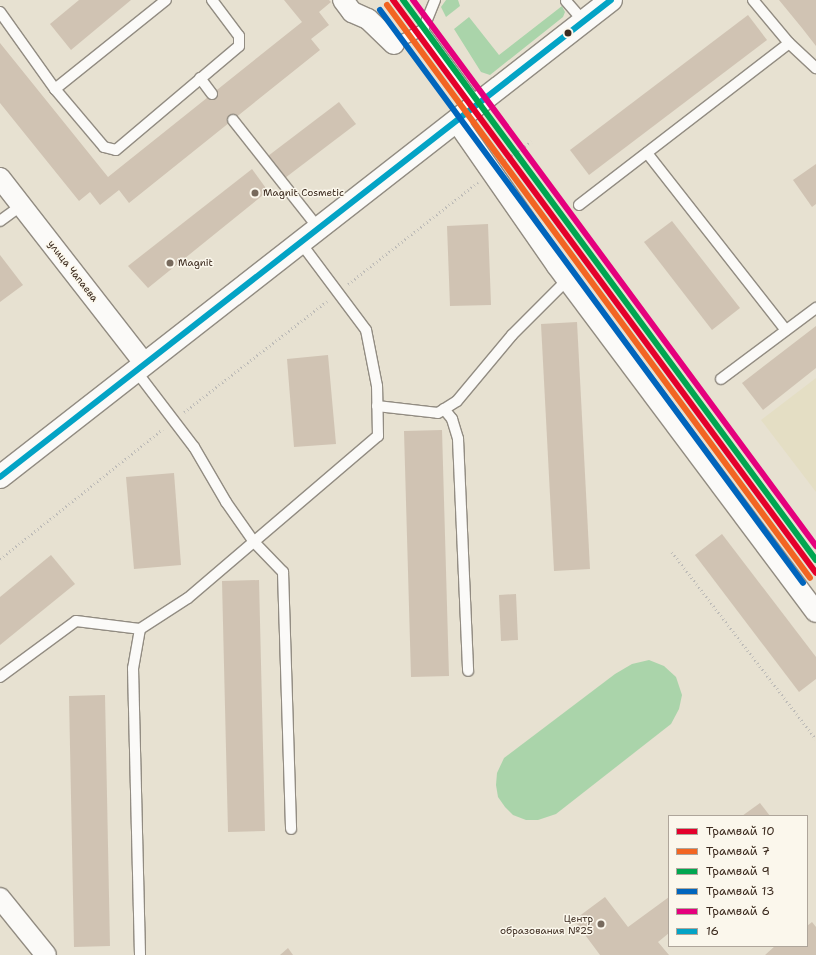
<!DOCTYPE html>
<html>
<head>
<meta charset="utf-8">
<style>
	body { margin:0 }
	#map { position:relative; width:816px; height:955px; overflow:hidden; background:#e7e1d1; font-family:"Shantell Sans",sans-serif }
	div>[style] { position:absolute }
	.built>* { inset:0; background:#e4dec4 }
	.green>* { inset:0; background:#aad4aa }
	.building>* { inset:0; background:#d0c3b3 }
	.path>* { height:2.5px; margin-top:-1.25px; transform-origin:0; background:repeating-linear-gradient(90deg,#bebcb8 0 1px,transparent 0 4px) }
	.roads { filter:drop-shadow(1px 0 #928c82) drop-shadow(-1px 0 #928c82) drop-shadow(0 1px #928c82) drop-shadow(0 -1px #928c82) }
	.service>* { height:10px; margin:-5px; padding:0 5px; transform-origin:5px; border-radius:5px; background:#fbfaf8 }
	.minor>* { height:20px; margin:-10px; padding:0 10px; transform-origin:10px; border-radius:10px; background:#fbfaf8 }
	.secondary>* { height:22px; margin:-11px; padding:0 11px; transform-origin:11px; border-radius:11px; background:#fbfaf8 }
	.bus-1>* { height:6px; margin:-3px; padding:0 3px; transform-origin:3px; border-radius:3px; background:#03a3c5 }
	.tram-1>* { height:6px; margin:-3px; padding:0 3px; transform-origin:3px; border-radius:3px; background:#e4002b }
	.tram-2>* { height:6px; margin:-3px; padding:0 3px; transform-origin:3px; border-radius:3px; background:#f26522 }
	.tram-3>* { height:6px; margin:-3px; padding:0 3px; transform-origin:3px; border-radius:3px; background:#00a651 }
	.tram-4>* { height:6px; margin:-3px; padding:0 3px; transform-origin:3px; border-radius:3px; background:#0065bd }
	.tram-5>* { height:6px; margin:-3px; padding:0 3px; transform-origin:3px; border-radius:3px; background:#e5007d }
	.dots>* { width:11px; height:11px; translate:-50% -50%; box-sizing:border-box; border:2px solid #fbf7ec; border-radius:50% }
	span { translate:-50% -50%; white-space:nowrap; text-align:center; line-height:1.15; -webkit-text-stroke:3px #fbf7ec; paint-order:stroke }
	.poi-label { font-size:10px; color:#3b2a1e }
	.left { translate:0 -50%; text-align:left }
	.right { translate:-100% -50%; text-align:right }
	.street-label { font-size:10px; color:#3b2a1e }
	.legend { position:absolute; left:668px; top:815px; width:140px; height:132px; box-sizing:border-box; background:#fbf7ec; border:1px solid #aea59a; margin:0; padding:5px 7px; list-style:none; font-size:12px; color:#3b2a1e }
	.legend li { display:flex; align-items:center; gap:8px; height:20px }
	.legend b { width:20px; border:1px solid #aea59a }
</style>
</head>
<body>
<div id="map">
	<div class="built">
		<i style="clip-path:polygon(816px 378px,816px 492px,761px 420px)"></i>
	</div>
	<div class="green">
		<i style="clip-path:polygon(446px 0,458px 0,460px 6px,446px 17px,441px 7px)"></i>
		<i style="clip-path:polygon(562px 6px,565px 12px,563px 17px,490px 75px,481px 72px,454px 29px,469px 17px,499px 55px)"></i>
		<i style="clip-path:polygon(649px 660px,664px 666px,676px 677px,682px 695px,679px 709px,671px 724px,556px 814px,538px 820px,526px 820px,513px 815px,505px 807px,498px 797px,496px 785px,497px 773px,504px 758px,615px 674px,632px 664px)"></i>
	</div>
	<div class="building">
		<i style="clip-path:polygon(79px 0,131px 0,71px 50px,50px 24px)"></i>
		<i style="clip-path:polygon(284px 0,329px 0,331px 2px,319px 12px,329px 25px,311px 39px,320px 50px,129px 203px,119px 190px,100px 205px,90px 192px,79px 201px,0 103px,0 43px,108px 177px,302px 22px)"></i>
		<i style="clip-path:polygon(779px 0,816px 0,816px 46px,802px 28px)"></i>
		<i style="clip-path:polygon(748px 15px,767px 40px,589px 175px,570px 150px)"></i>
		<i style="clip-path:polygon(339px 102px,356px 124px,285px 178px,268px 156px)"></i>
		<i style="clip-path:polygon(816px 164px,816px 204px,812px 207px,793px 180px)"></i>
		<i style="clip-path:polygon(252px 169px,268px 191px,148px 288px,128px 266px)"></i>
		<i style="clip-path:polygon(672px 221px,740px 308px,712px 330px,644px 242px)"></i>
		<i style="clip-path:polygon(488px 224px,491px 305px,450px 306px,447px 226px)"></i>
		<i style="clip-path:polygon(0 255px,23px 285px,0 302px)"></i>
		<i style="clip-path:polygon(577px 322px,590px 569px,554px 571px,541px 324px)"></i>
		<i style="clip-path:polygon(816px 326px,816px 368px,763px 410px,742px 383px)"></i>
		<i style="clip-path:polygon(328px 355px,336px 444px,294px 447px,287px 359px)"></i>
		<i style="clip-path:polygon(442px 430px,449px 676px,411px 677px,404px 431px)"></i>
		<i style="clip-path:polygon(174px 473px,181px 565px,134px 569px,126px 477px)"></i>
		<i style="clip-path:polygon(722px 534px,816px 657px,816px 679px,799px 692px,695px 555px)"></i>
		<i style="clip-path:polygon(51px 555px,75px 584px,0 645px,0 597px)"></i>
		<i style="clip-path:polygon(259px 580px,265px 831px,228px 832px,222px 581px)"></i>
		<i style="clip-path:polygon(516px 594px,518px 640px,501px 641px,499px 595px)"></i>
		<i style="clip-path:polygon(105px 695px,110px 946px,74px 947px,69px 696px)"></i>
		<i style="clip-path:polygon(760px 803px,770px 816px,742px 816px)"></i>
		<i style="clip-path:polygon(605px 897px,628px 927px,669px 897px,669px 933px,658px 942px,669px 955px,600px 955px,574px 920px)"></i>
		<i style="clip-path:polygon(812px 922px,816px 927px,816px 955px,765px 955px,775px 946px,807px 946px,807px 926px)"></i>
		<i style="clip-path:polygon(288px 948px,293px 955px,280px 955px)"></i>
	</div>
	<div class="path">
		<i style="left:505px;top:160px;width:32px;rotate:-35deg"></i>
		<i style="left:348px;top:284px;width:165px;rotate:-38.1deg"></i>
		<i style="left:184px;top:412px;width:181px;rotate:-37.8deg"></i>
		<i style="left:672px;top:552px;width:236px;rotate:52.4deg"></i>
		<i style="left:0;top:559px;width:208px;rotate:-38.6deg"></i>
	</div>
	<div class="roads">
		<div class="service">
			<i style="left:435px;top:0;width:32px;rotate:112deg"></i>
			<i style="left:423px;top:30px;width:93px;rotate:53.7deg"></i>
			<i style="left:753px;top:0;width:56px;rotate:50.1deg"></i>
			<i style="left:789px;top:43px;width:37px;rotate:43deg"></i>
			<i style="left:566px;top:1px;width:28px;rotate:49deg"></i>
			<i style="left:0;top:12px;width:95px;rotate:54.5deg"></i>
			<i style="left:55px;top:89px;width:76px;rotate:49.8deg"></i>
			<i style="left:104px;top:147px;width:12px;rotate:14deg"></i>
			<i style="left:116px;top:150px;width:161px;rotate:-40.2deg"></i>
			<i style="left:239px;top:46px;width:10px;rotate:-90deg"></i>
			<i style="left:239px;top:36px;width:45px;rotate:-126.9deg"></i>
			<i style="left:394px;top:44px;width:32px;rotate:-26deg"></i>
			<i style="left:200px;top:78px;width:20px;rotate:53deg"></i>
			<i style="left:55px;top:89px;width:142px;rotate:-38.7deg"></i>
			<i style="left:233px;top:120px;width:139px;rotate:51.7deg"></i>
			<i style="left:647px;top:153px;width:225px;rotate:51.9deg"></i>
			<i style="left:579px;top:205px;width:265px;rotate:-37.6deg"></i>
			<i style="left:0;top:221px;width:26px;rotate:-36deg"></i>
			<i style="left:136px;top:371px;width:96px;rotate:52.7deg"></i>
			<i style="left:194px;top:447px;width:64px;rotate:59.8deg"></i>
			<i style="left:226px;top:502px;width:49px;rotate:55deg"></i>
			<i style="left:254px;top:542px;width:42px;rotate:46deg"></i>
			<i style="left:283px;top:572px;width:257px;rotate:88.2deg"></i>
			<i style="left:721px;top:379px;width:119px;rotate:-36.8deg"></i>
			<i style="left:377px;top:406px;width:61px;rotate:6.5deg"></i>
			<i style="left:438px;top:413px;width:22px;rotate:-32deg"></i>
			<i style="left:457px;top:401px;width:86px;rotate:-50.2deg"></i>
			<i style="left:512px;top:335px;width:78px;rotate:-45deg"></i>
			<i style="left:444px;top:409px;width:13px;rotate:51deg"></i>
			<i style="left:452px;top:419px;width:21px;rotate:73deg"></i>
			<i style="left:458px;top:439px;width:232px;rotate:87.5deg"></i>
			<i style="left:140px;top:629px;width:57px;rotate:-32.9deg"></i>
			<i style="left:188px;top:598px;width:250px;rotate:-40.5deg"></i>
			<i style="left:378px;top:436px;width:50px;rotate:-91.1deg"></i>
			<i style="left:377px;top:386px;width:57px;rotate:-101.1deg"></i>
			<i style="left:366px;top:330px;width:109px;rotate:-126.8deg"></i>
			<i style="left:0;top:677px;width:94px;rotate:-36.4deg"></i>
			<i style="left:76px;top:621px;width:64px;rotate:7.1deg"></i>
			<i style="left:140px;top:629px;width:40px;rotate:100deg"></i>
			<i style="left:133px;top:668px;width:287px;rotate:88.6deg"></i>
		</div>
		<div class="minor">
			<i style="left:343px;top:0;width:15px;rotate:53deg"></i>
			<i style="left:352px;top:12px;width:17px;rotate:24deg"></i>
			<i style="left:368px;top:19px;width:36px;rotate:44deg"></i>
			<i style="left:457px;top:122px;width:175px;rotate:55.2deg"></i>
			<i style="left:557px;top:266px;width:432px;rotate:53.2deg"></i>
			<i style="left:0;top:178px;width:236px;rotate:52.1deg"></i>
			<i style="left:0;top:898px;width:73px;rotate:51.1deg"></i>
		</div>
		<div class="secondary">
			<i style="left:0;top:477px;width:775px;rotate:-37.98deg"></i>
		</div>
	</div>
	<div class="bus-1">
		<i style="left:0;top:477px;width:775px;rotate:-37.98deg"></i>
	</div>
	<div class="tram-1">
		<i style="left:393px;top:0;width:712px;rotate:53.56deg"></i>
	</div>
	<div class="tram-2">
		<i style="left:387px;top:5px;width:712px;rotate:53.56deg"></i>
	</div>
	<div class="tram-3">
		<i style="left:403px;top:0;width:696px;rotate:53.59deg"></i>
	</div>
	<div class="tram-4">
		<i style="left:380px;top:10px;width:712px;rotate:53.56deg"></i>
	</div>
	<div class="tram-5">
		<i style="left:413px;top:0;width:679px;rotate:53.57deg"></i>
	</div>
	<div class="dots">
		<i style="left:568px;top:33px;background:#3b2a1e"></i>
		<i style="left:255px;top:193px;background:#776a5d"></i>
		<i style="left:170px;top:263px;background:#776a5d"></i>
		<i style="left:601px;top:924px;background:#776a5d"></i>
	</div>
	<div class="poi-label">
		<span class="left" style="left:263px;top:193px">Magnit Cosmetic</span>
		<span class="left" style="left:178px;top:263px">Magnit</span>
		<span class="right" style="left:593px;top:924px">Центр<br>образования №25</span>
	</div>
	<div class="street-label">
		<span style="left:73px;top:271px;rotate:52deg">улица Чапаева</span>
	</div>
	<ul class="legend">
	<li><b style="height:5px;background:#e4002b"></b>Трамвай 10</li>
	<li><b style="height:5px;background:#f26522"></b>Трамвай 7</li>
	<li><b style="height:5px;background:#00a651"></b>Трамвай 9</li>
	<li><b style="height:5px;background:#0065bd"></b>Трамвай 13</li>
	<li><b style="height:5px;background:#e5007d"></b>Трамвай 6</li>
	<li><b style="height:5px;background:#03a3c5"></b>16</li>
	</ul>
</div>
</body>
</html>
